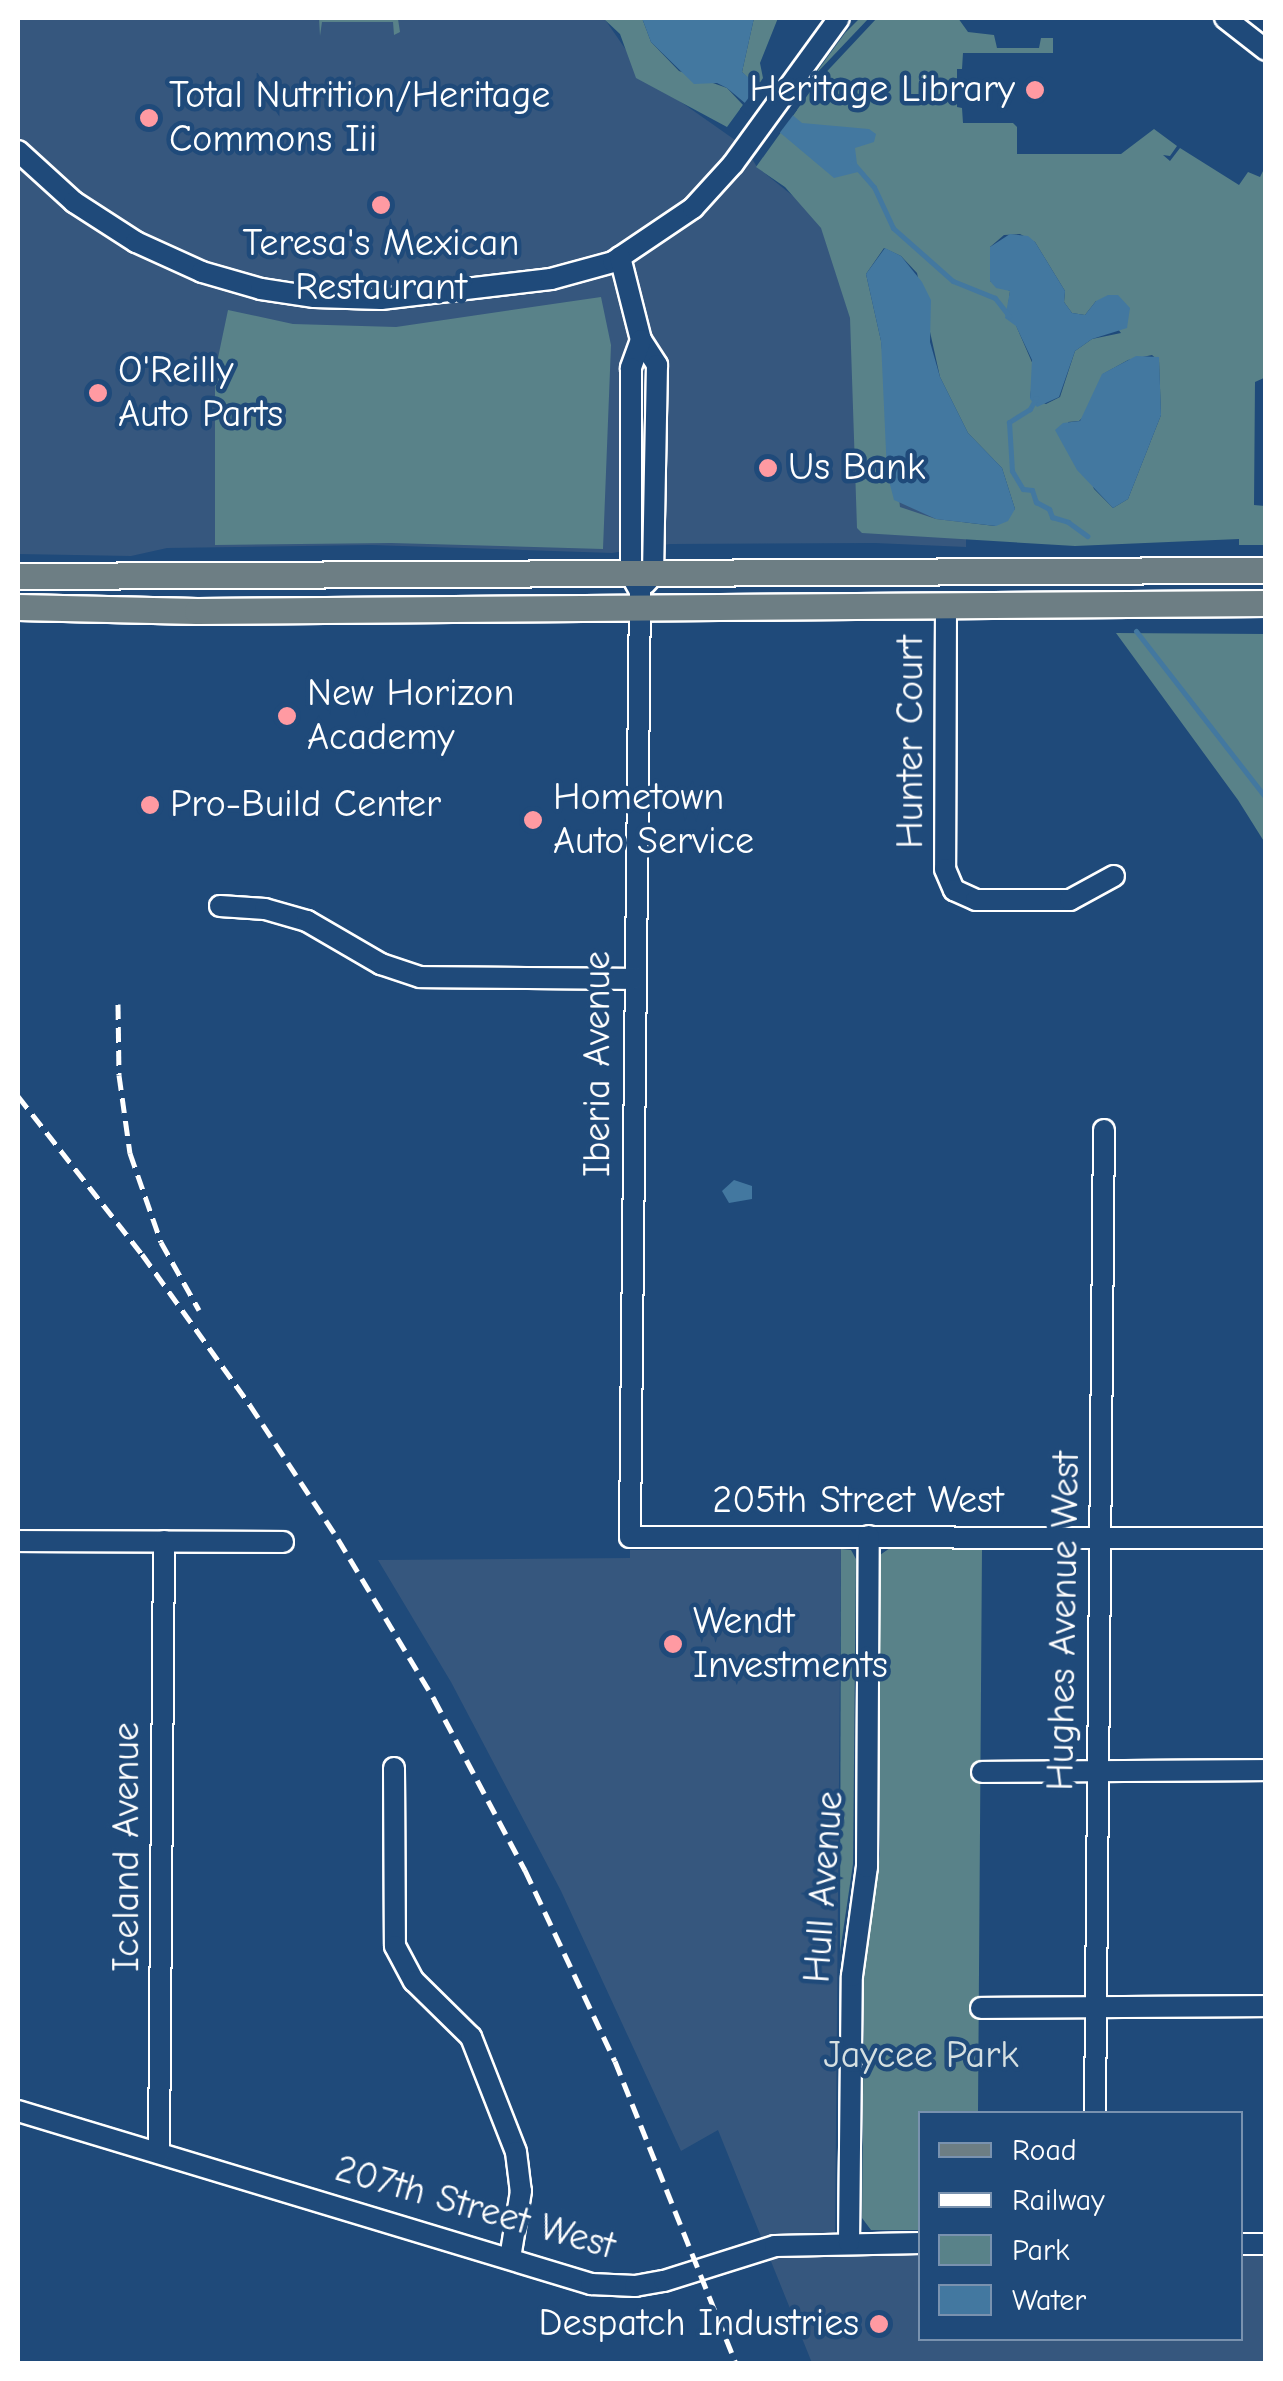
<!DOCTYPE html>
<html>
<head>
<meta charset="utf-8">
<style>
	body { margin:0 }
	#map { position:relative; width:1283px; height:2381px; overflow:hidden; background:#1f4a7a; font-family:"Comic Neue",sans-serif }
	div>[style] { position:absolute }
	.built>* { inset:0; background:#36577e }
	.green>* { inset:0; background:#598289 }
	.water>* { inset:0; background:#4378a0 }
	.pier>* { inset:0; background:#1f4a7a }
	.stream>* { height:5px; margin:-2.5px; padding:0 2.5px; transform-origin:2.5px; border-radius:2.5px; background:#4378a0 }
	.roads { filter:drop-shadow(2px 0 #fff) drop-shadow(-2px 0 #fff) drop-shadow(0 2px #fff) drop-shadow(0 -2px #fff) }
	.minor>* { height:20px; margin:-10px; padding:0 10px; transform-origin:10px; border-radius:10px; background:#1f4a7a }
	.major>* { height:25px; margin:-12.5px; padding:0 12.5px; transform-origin:12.5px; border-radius:12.5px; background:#6d7e84 }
	.rail>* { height:5px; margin-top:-2.5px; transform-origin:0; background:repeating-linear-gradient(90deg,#fff 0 15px,transparent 0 23px) }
	.dots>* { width:28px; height:28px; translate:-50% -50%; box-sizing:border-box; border:5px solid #1f4a7a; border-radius:50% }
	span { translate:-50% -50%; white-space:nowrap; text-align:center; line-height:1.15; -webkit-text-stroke:9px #1f4a7a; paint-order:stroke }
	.poi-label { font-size:38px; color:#fff }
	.right { translate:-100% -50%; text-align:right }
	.left { translate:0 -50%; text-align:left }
	.street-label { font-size:38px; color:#fff }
	.park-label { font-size:38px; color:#d6e0e2 }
	.frame { position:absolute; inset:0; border:20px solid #fff; pointer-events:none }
	.legend { position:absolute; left:918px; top:2111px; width:325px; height:230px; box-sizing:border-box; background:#1f4a7a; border:2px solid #7992af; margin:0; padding:12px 18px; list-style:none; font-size:30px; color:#fff }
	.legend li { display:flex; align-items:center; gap:20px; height:50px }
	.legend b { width:50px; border:2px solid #7992af }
</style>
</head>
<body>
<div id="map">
	<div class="built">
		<i style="clip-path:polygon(18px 18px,604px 18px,644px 76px,745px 147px,757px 167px,819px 217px,859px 328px,966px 525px,966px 547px,875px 543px,670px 544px,612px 553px,371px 545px,167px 548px,131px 556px,18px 554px)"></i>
		<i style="clip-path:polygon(841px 1549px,835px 2243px,920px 2243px,921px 2338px,1240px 2338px,1241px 2244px,1265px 2244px,1265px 2363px,812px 2363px,718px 2130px,681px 2151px,561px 1891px,451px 1682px,378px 1560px,630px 1558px,630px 1550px)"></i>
	</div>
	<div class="green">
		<i style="clip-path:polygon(319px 18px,398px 19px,400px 32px,394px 35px,393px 22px,322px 22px,320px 36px)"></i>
		<i style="clip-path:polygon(642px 18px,651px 42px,679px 71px,727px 88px,743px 105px,727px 127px,636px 78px,620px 34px,604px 19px)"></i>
		<i style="clip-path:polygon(754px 18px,778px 18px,760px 63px,763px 78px,757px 87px,742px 72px)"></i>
		<i style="clip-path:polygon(860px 18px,869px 18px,813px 77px,845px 33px)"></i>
		<i style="clip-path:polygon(evenodd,877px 18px,958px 18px,968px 32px,994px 35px,997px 48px,1039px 48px,1041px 38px,1053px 38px,1053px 53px,963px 53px,962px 69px,957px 69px,957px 107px,962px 108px,963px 123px,1013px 123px,1017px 127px,1017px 154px,1121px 154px,1154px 129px,1177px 146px,1170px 156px,1163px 155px,1170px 161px,1180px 148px,1239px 185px,1248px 172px,1260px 177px,1265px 167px,1266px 377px,1255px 382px,1254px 505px,1265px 506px,1265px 545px,1239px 545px,1239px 539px,1075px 546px,862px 533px,857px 528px,850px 318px,821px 228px,785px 187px,756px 167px,817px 82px,877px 18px,1020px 234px,1035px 242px,1065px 291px,1064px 302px,1072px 313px,1085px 315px,1096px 301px,1121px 333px,1092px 339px,1075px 351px,1060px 397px,1046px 404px,1030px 398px,1034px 367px,1008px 307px,1010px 291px,990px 281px,990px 247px,1004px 235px,1020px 234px,877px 18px,884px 248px,901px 256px,917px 273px,940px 377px,968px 433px,1002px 468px,1015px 509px,995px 526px,936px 519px,900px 507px,881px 341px,866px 274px,884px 248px,877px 18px,1152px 355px,1159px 361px,1161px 415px,1128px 499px,1113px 508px,1094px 489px,1068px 422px,1079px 421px,1085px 415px,1103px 374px,1128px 360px,1152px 355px)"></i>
		<i style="clip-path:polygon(601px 297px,611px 345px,603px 549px,391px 543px,215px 545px,215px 372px,228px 310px,293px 324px,396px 327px)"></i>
		<i style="clip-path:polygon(1116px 633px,1265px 634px,1265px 843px,1238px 800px)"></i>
		<i style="clip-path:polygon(890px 1548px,982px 1548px,978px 2113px,921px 2114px,920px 2230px,871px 2230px,862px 2218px,864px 1978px,880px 1854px,880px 1555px)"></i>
		<i style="clip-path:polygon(841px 1549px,851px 1550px,856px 1559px,853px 1864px,840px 1952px)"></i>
	</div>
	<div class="water">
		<i style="clip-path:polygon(642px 18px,754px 18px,742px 72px,802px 123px,869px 129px,876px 134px,874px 142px,855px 148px,858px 172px,834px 178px,727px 88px,717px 83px,694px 84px,651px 42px)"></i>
		<i style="clip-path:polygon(1010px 234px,1028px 236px,1035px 242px,1065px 291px,1064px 302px,1072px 313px,1085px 315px,1096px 301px,1108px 295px,1118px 295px,1130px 308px,1127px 328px,1092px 339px,1075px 351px,1059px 397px,1037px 407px,1030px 399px,1032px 360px,1016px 326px,1005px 318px,1010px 291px,996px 288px,990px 281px,990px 247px)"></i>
		<i style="clip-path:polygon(885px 248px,901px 256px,922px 282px,931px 300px,930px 342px,940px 377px,968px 433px,1002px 468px,1015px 509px,1008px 521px,996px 526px,936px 519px,894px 500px,887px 473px,881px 341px,866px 274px)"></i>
		<i style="clip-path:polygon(1136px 356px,1159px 357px,1161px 415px,1128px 499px,1113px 508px,1077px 470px,1055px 430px,1063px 423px,1080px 421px,1102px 374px)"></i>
		<i style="clip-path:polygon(734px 1180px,752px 1186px,752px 1199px,729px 1203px,722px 1191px)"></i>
	</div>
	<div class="pier">
		<i style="clip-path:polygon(760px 83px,797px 110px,775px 139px,740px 109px)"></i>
	</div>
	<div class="stream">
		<i style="left:853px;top:163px;width:32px;rotate:49deg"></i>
		<i style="left:874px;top:187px;width:45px;rotate:65.1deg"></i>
		<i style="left:893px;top:228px;width:80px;rotate:41.5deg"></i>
		<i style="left:953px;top:281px;width:45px;rotate:22deg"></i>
		<i style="left:995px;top:298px;width:23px;rotate:52deg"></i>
		<i style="left:1036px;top:398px;width:13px;rotate:119deg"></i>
		<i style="left:1030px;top:409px;width:25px;rotate:148deg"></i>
		<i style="left:1009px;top:422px;width:49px;rotate:86.5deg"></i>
		<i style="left:1012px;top:471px;width:21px;rotate:59deg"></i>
		<i style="left:1023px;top:489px;width:9px;rotate:6deg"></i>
		<i style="left:1032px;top:490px;width:13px;rotate:72deg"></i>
		<i style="left:1036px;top:502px;width:15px;rotate:28deg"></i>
		<i style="left:1049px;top:509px;width:9px;rotate:69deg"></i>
		<i style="left:1052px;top:517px;width:17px;rotate:17deg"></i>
		<i style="left:1068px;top:522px;width:24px;rotate:36deg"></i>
		<i style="left:1136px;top:631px;width:212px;rotate:52.1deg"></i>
	</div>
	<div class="roads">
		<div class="minor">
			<i style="left:1225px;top:18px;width:52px;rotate:38deg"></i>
			<i style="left:18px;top:151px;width:76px;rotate:42.3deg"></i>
			<i style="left:74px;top:202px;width:74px;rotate:32.8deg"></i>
			<i style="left:136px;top:242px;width:72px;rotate:24.4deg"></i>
			<i style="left:202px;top:272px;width:61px;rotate:16.1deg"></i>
			<i style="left:261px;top:289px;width:54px;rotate:8.6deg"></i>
			<i style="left:314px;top:297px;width:67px;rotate:1.7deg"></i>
			<i style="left:381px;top:299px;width:171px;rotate:-6.7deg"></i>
			<i style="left:551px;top:279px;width:64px;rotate:-15.3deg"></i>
			<i style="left:613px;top:262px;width:97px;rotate:-34deg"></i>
			<i style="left:693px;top:208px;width:59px;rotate:-47.7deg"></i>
			<i style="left:733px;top:164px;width:180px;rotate:-54deg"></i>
			<i style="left:620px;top:257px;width:86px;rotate:75.8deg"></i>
			<i style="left:641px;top:340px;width:30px;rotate:57deg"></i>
			<i style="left:657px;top:365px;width:210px;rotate:91.1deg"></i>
			<i style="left:653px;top:575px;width:12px;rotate:132deg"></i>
			<i style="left:641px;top:340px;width:30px;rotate:110deg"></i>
			<i style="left:631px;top:368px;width:207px;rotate:90deg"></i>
			<i style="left:631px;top:575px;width:18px;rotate:61deg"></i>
			<i style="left:640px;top:591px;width:946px;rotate:90.61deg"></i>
			<i style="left:630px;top:1537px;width:636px;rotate:0.09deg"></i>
			<i style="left:946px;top:605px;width:264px;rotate:90.2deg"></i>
			<i style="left:945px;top:869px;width:23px;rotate:67deg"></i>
			<i style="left:954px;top:890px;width:24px;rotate:24deg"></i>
			<i style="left:976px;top:900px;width:94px"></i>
			<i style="left:1070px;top:900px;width:50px;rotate:-28.6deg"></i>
			<i style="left:220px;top:906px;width:45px;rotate:3.8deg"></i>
			<i style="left:265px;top:909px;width:44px;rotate:15.9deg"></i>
			<i style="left:307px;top:921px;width:86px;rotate:30.2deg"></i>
			<i style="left:381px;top:964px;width:41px;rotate:18.4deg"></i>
			<i style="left:420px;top:977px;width:214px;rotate:0.5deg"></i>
			<i style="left:18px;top:1541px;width:265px;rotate:0.2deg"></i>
			<i style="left:394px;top:1768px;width:178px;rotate:89.7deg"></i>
			<i style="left:395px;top:1946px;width:40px;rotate:62deg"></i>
			<i style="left:414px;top:1981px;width:80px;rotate:44.5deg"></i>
			<i style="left:471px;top:2037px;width:123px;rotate:68.6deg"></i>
			<i style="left:516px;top:2152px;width:39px;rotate:83deg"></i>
			<i style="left:521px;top:2191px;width:68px;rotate:99.3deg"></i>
			<i style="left:982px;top:1772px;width:284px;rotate:-0.4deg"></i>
			<i style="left:981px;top:2008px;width:285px;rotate:-0.4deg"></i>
			<i style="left:18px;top:2111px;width:599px;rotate:16.8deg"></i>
			<i style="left:591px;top:2284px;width:44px;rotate:2.6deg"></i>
			<i style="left:635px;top:2286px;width:29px;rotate:-10deg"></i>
			<i style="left:664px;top:2281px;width:116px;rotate:-17.5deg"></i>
			<i style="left:775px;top:2246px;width:146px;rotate:-1.2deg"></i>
			<i style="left:1095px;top:2114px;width:984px;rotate:-89.48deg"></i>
			<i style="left:159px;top:2153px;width:612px;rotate:-89.53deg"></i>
			<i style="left:849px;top:2243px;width:267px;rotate:-89.4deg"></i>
			<i style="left:852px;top:1976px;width:110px;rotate:-82.2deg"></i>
			<i style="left:867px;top:1867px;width:331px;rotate:-89.7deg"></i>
			<i style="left:1240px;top:2244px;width:26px"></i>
		</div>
		<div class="major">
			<i style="left:18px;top:576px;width:1248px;rotate:-0.28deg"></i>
			<i style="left:18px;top:607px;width:179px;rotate:1.3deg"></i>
			<i style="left:197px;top:611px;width:1069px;rotate:-0.43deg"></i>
		</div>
	</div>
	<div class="rail">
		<i style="left:118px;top:1004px;width:71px;rotate:89.2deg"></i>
		<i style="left:119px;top:1075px;width:79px;rotate:82deg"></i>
		<i style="left:130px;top:1153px;width:94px;rotate:70.8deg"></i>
		<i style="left:161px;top:1242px;width:78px;rotate:60.8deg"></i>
		<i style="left:18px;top:1096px;width:201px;rotate:51.9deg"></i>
		<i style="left:142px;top:1254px;width:186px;rotate:54.4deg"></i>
		<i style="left:250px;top:1405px;width:160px;rotate:56.7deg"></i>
		<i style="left:338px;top:1539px;width:187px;rotate:59deg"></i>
		<i style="left:434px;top:1699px;width:194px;rotate:62deg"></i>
		<i style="left:525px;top:1870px;width:211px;rotate:64.8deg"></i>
		<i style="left:615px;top:2061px;width:326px;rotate:68.2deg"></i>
	</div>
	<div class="dots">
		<i style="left:1035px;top:90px;background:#ff9aa2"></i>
		<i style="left:149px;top:118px;background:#ff9aa2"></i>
		<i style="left:381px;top:205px;background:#ff9aa2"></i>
		<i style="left:98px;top:393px;background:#ff9aa2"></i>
		<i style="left:768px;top:468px;background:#ff9aa2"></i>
		<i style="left:287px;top:716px;background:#ff9aa2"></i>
		<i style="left:150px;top:805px;background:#ff9aa2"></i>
		<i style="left:533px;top:820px;background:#ff9aa2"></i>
		<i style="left:673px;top:1644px;background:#ff9aa2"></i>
		<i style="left:879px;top:2324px;background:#ff9aa2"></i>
	</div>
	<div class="poi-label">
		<span class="right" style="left:1015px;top:90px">Heritage Library</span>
		<span class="left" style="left:169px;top:118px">Total Nutrition/Heritage<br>Commons Iii</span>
		<span style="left:381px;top:266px">Teresa's Mexican<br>Restaurant</span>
		<span class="left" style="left:118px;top:393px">O'Reilly<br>Auto Parts</span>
		<span class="left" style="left:788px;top:468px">Us Bank</span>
		<span class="left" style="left:307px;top:716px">New Horizon<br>Academy</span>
		<span class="left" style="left:553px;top:820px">Hometown<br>Auto Service</span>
		<span class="left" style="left:170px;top:805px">Pro-Build Center</span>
		<span class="left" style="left:693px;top:1644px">Wendt<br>Investments</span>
		<span class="right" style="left:859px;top:2324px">Despatch Industries</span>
	</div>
	<div class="street-label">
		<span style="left:911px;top:742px;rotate:-90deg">Hunter Court</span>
		<span style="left:598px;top:1064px;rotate:-90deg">Iberia Avenue</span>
		<span style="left:858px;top:1501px">205th Street West</span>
		<span style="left:1064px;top:1621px;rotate:-89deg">Hughes Avenue West</span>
		<span style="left:127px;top:1847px;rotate:-90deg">Iceland Avenue</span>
		<span style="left:824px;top:1887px;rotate:-86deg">Hull Avenue</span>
		<span style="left:475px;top:2208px;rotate:16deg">207th Street West</span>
	</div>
	<div class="park-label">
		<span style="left:921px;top:2056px">Jaycee Park</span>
	</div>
	<div class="frame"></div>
	<ul class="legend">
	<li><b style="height:12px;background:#6d7e84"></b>Road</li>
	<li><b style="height:12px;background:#fff"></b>Railway</li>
	<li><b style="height:28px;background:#598289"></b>Park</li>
	<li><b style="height:28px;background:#4378a0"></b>Water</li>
	</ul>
</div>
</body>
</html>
